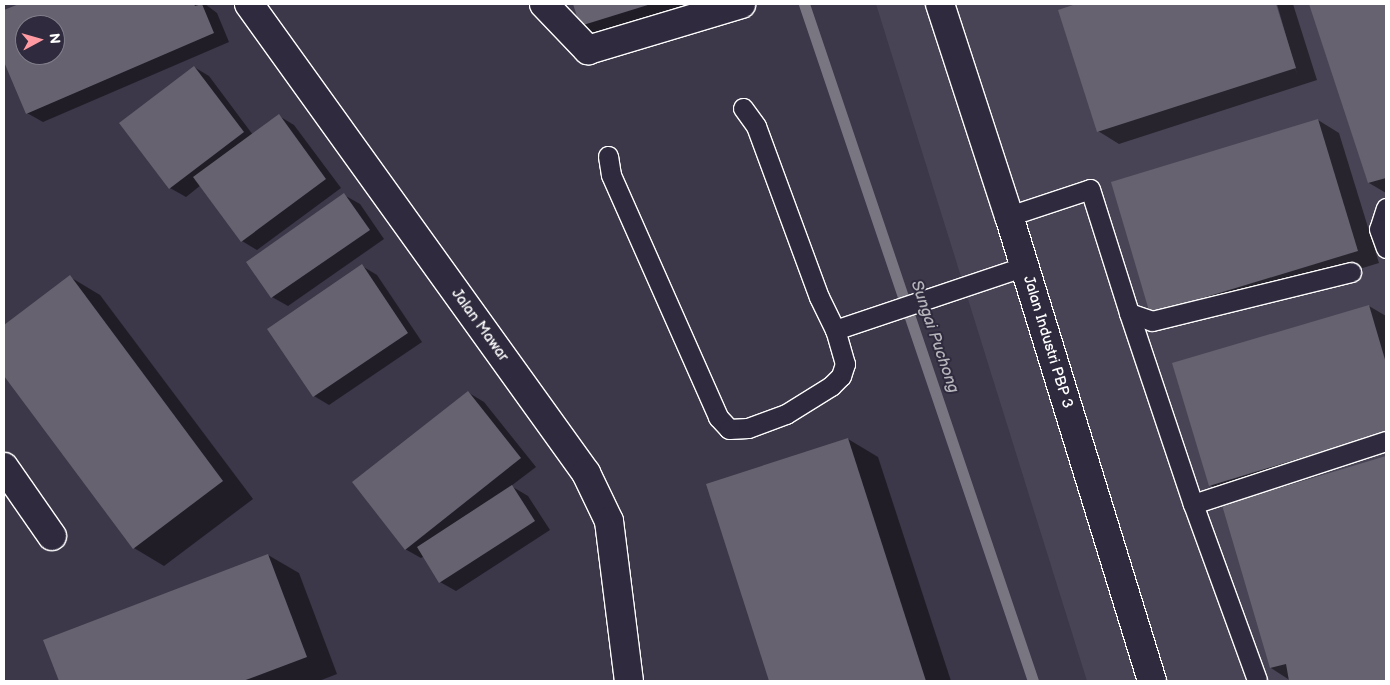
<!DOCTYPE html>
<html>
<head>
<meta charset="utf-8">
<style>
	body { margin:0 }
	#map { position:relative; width:1390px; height:685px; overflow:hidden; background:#3c3749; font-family:"Balsamiq Sans",sans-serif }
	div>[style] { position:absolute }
	.built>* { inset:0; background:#494455 }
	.shadow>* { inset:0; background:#0007 }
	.stream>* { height:11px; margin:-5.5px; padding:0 5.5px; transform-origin:5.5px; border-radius:5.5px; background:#797682 }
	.building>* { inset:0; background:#666270 }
	.roads { filter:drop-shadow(1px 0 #fff) drop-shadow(-1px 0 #fff) drop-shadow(0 1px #fff) drop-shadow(0 -1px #fff) }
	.service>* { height:19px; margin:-9.5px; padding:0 9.5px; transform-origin:9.5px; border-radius:9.5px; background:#2f2a3d }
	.minor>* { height:28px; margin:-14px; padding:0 14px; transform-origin:14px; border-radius:14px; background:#2f2a3d }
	span { translate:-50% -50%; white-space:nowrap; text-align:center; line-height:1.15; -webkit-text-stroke:4px #2f2a3d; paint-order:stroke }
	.street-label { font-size:15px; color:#fff }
	.water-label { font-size:16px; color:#b5b4ba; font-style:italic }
	.frame { position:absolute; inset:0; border:5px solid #fff; pointer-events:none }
	.north { position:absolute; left:15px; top:15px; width:50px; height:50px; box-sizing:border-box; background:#2f2a3d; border:1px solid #827f8b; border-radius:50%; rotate:84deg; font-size:14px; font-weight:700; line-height:20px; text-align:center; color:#fff }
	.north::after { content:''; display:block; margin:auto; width:18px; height:22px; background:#ff9aa2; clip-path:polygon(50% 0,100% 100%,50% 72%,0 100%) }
</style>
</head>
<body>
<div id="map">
	<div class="built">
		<i style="clip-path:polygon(876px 4px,1386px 4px,1386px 681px,1087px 681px)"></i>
	</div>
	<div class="shadow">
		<i style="clip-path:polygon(evenodd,22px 4px,205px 4px,217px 13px,229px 42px,43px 122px,27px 113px,4px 58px,4px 12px,22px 4px,25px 25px,55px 25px,55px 55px,25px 55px,25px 25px)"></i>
		<i style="clip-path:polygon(574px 4px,738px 4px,612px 43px,581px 26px)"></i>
		<i style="clip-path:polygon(1080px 4px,1274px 4px,1297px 74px,1277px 4px,1293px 4px,1317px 80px,1119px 144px,1098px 131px,1060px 10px)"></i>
		<i style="clip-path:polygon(1310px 4px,1386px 4px,1386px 193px,1369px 183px)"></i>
		<i style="clip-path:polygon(194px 67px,209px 76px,253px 135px,279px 116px,294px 125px,341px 188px,257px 250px,242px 241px,201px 185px,186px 197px,170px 188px)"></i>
		<i style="clip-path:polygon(1318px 120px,1339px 133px,1379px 263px,1173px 326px,1151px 313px)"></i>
		<i style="clip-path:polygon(344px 195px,360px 204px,384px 239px,288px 306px,272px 297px)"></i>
		<i style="clip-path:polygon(362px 266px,377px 275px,422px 342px,329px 405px,314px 396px)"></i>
		<i style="clip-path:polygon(70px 277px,100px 295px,253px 499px,164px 566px,134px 548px,4px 374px,4px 326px)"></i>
		<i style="clip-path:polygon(1369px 306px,1386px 316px,1386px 451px,1232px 497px,1210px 485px)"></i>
		<i style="clip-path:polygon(469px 393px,484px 402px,536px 467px,511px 486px,528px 496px,550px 530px,456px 591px,440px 582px,424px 556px,421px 558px,405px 549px)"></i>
		<i style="clip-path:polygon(848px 439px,878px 457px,951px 681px,770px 681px,707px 485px)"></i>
		<i style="clip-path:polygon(1386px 458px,1386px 681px,1291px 681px,1271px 668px,1224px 506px)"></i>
		<i style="clip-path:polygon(268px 555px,299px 573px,337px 674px,319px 681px,60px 681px,45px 641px)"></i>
	</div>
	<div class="stream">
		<i style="left:804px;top:4px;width:715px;rotate:71.31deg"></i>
	</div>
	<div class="building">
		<i style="clip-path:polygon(evenodd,19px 4px,194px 4px,195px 6px,202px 4px,214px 33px,26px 114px,4px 62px,4px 10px,19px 4px,25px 25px,55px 25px,55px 55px,25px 55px,25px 25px)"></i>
		<i style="clip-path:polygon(573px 4px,651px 4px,580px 26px)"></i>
		<i style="clip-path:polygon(1076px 4px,1276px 4px,1296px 68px,1097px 132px,1058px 10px)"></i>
		<i style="clip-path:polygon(1309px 4px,1386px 4px,1386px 178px,1368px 183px)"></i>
		<i style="clip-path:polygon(194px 66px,244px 132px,169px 189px,119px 123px)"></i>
		<i style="clip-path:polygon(279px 114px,326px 179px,241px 242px,193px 177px)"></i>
		<i style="clip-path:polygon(1318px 119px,1358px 251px,1150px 314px,1111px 182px)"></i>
		<i style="clip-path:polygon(344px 193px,370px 230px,271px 298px,246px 262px)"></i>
		<i style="clip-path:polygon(362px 264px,408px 333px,313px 397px,267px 329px)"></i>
		<i style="clip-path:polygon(70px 275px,223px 481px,133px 549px,4px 376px,4px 325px)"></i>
		<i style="clip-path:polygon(1369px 305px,1386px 363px,1386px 432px,1209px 486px,1172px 363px)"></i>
		<i style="clip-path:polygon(468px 391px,521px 458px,405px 550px,352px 482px)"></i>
		<i style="clip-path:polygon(848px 438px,926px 681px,769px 681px,706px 484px)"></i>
		<i style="clip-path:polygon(1386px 456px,1386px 681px,1289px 681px,1286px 664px,1270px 668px,1222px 505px)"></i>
		<i style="clip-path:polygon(512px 485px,535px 521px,439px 583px,417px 547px)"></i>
		<i style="clip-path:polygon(268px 554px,307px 657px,243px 681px,59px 681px,43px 640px)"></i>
	</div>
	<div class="roads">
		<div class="service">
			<i style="left:743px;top:108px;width:22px;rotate:54deg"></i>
			<i style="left:756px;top:126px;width:182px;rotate:69.8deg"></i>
			<i style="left:819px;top:297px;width:37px;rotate:64deg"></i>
			<i style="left:608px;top:156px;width:19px;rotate:81deg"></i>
			<i style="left:611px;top:175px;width:265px;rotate:66.1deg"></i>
			<i style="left:718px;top:417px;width:16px;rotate:47deg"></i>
			<i style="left:729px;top:429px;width:19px;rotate:-3deg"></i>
			<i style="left:748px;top:428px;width:40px;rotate:-20.2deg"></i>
			<i style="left:786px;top:414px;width:53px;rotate:-31.9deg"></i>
			<i style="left:831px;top:386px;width:14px;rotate:-45deg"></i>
			<i style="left:841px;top:376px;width:13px;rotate:-72deg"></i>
			<i style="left:845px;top:364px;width:35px;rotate:-106deg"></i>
			<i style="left:835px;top:330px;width:200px;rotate:-18.6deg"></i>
			<i style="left:1386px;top:208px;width:22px;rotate:108deg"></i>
			<i style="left:1379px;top:229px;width:20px;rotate:70deg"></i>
			<i style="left:1009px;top:216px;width:85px;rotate:-18.4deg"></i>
			<i style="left:1090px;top:189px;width:130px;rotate:72.5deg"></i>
			<i style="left:1129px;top:313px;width:24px;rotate:19deg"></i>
			<i style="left:1152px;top:321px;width:205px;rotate:-13.8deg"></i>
			<i style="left:1129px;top:313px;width:201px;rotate:71.5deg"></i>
			<i style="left:1193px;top:504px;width:203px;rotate:-18.1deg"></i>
			<i style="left:1193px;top:504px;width:187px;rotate:70deg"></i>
		</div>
		<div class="minor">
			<i style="left:249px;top:4px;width:578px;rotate:54.3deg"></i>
			<i style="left:586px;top:473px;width:53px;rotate:64.4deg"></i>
			<i style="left:609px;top:521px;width:161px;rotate:82.9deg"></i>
			<i style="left:544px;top:4px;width:64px;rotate:46.3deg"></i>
			<i style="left:588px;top:50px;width:160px;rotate:-16.7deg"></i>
			<i style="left:940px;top:4px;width:223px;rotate:72deg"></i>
			<i style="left:1009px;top:216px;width:486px;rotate:72.9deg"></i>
			<i style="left:4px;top:467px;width:84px;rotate:55.2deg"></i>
		</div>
	</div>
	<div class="street-label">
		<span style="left:480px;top:325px;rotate:54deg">Jalan Mawar</span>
		<span style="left:1048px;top:342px;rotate:73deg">Jalan Industri PBP 3</span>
	</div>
	<div class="water-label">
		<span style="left:934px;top:337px;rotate:71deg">Sungai Puchong</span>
	</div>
	<div class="frame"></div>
	<div class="north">N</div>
</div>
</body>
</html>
